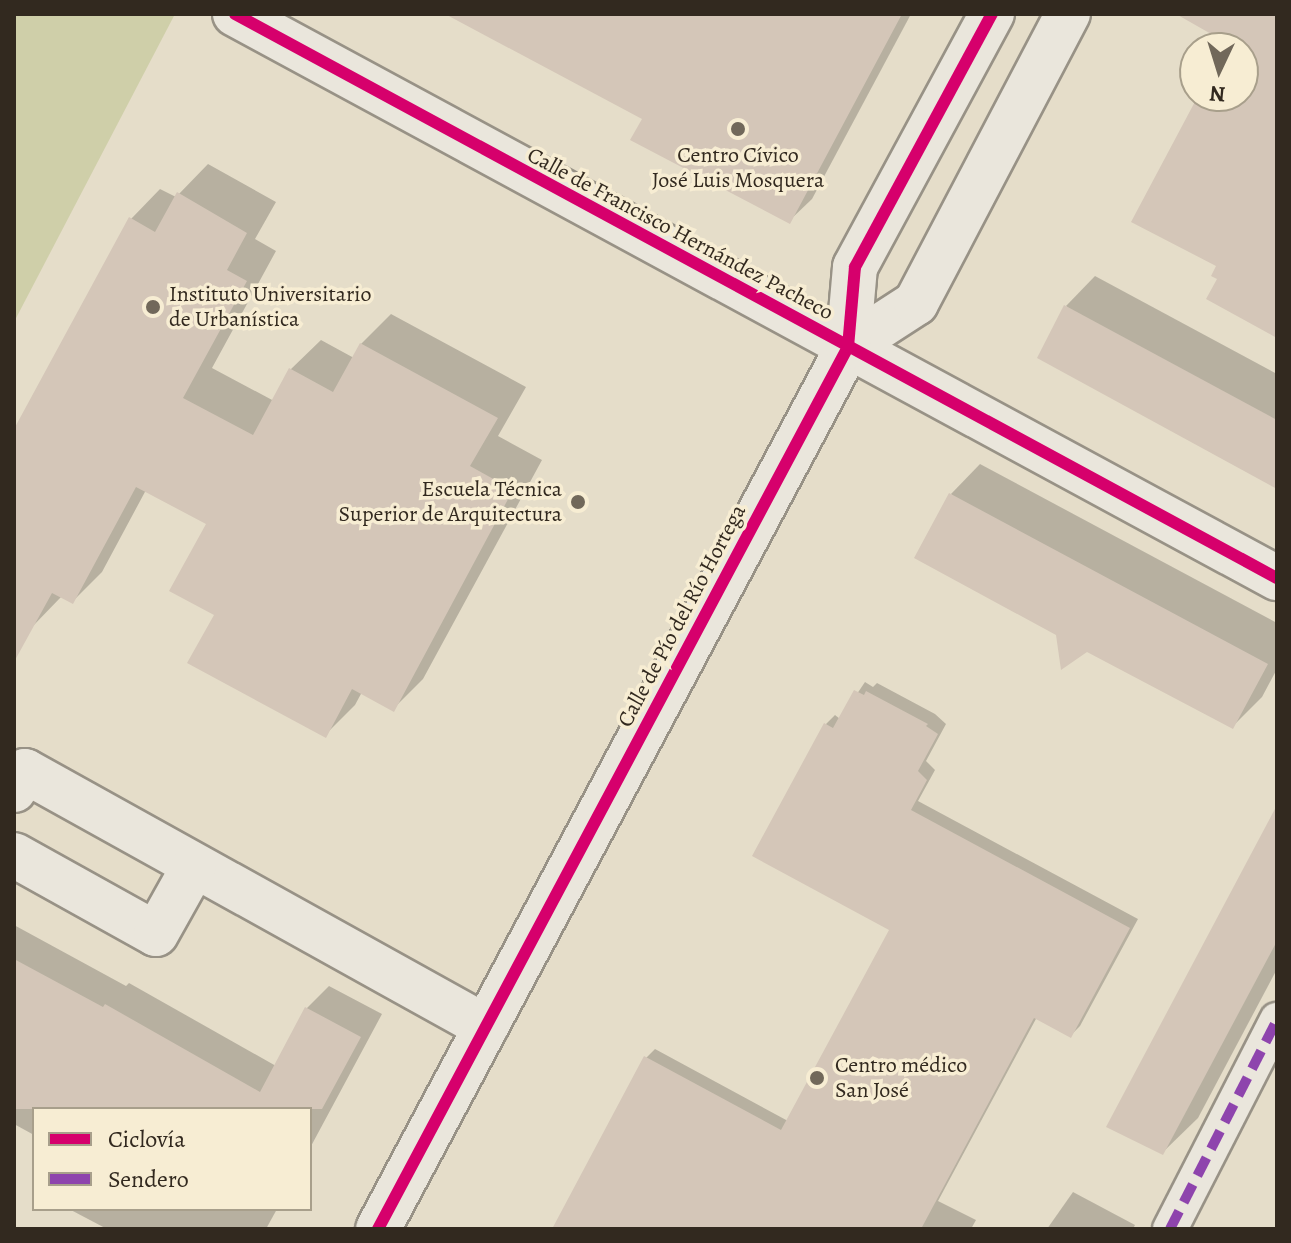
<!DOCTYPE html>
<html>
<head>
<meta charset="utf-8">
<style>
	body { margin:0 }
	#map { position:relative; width:1291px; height:1243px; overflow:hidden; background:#e5ddc9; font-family:Alegreya,serif }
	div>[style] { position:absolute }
	.green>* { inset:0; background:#cfcfa9 }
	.shadow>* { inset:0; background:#0003 }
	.building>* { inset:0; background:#d4c6b8 }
	.roads { filter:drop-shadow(2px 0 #989286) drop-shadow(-2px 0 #989286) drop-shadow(0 2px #989286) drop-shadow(0 -2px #989286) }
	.pedestrian>* { height:34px; margin:-17px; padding:0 17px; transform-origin:17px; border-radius:17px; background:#eae6dc }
	.minor>* { height:44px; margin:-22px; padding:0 22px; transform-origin:22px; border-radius:22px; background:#eae6dc }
	.quiet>* { height:10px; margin-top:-5px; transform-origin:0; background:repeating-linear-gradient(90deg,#8e44ad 0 20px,transparent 0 30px) }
	.cycleway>* { height:12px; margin:-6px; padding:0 6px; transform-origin:6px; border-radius:6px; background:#d6006c }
	.dots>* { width:22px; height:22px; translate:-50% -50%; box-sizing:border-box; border:4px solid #f7edd3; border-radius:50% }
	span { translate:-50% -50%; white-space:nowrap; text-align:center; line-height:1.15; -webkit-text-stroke:7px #f7edd3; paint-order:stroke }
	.poi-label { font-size:22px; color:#32291f }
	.left { translate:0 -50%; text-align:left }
	.right { translate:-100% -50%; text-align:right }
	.street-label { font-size:22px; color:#32291f }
	.frame { position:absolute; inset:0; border:16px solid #32291f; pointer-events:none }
	.legend { position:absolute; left:32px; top:1107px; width:280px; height:104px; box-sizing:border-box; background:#f7edd3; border:2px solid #a89f8b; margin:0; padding:10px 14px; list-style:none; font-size:24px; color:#32291f }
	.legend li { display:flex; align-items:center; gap:16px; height:40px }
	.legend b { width:40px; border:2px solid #a89f8b }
	.north { position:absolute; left:1179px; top:32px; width:80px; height:80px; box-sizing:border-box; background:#f7edd3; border:2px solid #a89f8b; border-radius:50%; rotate:184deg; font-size:22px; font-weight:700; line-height:32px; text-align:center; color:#32291f }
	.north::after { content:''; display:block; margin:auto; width:28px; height:36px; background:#71685a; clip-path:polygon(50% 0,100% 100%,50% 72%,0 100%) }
</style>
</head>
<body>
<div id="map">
	<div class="green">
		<i style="clip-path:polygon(14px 14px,175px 14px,14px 322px)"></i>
	</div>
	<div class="shadow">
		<i style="clip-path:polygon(496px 14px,911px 14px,812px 199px,789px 221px)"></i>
		<i style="clip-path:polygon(208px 164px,276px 202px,255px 239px,276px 251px,212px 368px,274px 401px,291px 369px,321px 340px,354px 358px,361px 344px,391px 314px,526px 387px,498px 436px,542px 460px,423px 679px,393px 709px,362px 692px,355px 705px,325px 735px,217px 614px,208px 523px,146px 490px,102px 572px,72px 602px,62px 596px,31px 628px,14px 619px,14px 434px,131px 219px,160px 189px,176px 197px)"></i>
		<i style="clip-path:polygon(1095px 276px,1277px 374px,1277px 485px,1066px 306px)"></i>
		<i style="clip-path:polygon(980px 464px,1277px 623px,1277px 669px,1262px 697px,1232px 727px,1057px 633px,951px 494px)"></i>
		<i style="clip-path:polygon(865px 682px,873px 687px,877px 683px,935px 714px,946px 724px,926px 761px,935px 770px,918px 801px,1138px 919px,1080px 1026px,1071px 1035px,1037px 1017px,938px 1201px,976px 1220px,971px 1229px,568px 1229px,646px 1058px,655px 1049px,788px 1121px,891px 929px,826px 724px,835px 715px,840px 719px)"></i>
		<i style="clip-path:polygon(1277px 809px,1277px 969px,1198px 1118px,1162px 1153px)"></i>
		<i style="clip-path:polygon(14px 925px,126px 986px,129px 983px,276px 1066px,307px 1008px,329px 986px,382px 1014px,310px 1148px,310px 1109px,34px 1109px,34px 1135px,14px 1124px)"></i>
		<i style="clip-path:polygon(1073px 1192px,1135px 1225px,1133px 1229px,1047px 1229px)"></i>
		<i style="clip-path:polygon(69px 1209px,277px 1209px,266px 1229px,107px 1229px)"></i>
	</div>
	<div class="building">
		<i style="clip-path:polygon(445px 14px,902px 14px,790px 224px,630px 140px,642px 119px)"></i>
		<i style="clip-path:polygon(1176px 14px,1277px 14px,1277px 338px,1206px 299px,1217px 279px,1211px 276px,1216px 266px,1131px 222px,1198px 96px,1243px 96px,1243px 48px,1224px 48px,1227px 43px)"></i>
		<i style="clip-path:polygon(177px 192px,247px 233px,227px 270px,247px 281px,183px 398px,253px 435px,289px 368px,333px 392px,360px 343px,498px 418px,470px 466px,513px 490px,394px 712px,352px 689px,326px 738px,187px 663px,214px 615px,169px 591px,206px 524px,136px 487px,73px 604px,52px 593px,14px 662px,14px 429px,129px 217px,155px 232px)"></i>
		<i style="clip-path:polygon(1064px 305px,1277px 420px,1277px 489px,1037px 358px)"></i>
		<i style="clip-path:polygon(949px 493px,1268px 664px,1233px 729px,1087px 652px,1061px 670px,1056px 635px,914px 558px)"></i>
		<i style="clip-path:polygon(854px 690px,864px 695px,866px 691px,928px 724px,926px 726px,938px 734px,918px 771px,927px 780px,911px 810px,1130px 928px,1071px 1038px,1034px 1018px,921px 1229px,552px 1229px,644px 1056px,781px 1130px,889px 930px,752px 856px,824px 723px,833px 728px)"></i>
		<i style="clip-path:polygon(1277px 805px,1277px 941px,1163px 1155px,1106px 1127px)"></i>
		<i style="clip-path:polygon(14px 959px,103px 1007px,105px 1004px,260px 1092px,305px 1007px,361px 1037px,322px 1109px,14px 1109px)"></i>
	</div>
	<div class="roads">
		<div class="pedestrian">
			<i style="left:1170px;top:1229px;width:235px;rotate:-62.9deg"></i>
		</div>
		<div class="minor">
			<i style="left:235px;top:14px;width:1185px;rotate:28.43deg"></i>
			<i style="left:848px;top:347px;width:81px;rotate:-32.9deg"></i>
			<i style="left:916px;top:303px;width:327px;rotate:-62.3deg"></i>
			<i style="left:14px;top:790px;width:22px;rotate:-60deg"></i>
			<i style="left:25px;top:771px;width:527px;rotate:29.04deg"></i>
			<i style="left:14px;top:855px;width:162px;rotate:29.1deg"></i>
			<i style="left:156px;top:934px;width:78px;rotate:-60.8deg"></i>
			<i style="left:378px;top:1229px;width:999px;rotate:-61.95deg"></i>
			<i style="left:848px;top:347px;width:80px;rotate:-85deg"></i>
			<i style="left:855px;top:267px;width:288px;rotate:-61.6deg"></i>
		</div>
	</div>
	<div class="quiet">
		<i style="left:1170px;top:1229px;width:235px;rotate:-62.9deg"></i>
	</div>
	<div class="cycleway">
		<i style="left:235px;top:14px;width:1185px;rotate:28.43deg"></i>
		<i style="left:378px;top:1229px;width:999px;rotate:-61.95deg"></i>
		<i style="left:848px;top:347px;width:80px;rotate:-85deg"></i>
		<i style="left:855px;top:267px;width:288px;rotate:-61.6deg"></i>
	</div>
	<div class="dots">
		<i style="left:738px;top:129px;background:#71685a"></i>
		<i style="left:153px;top:307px;background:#71685a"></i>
		<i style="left:578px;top:502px;background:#71685a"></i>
		<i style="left:817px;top:1078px;background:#71685a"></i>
	</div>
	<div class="poi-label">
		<span style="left:738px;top:168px">Centro Cívico<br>José Luis Mosquera</span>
		<span class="left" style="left:169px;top:307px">Instituto Universitario<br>de Urbanística</span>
		<span class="right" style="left:562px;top:502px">Escuela Técnica<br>Superior de Arquitectura</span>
		<span class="left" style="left:835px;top:1078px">Centro médico<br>San José</span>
	</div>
	<div class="street-label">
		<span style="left:680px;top:234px;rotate:28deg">Calle de Francisco Hernández Pacheco</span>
		<span style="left:682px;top:616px;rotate:-62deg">Calle de Pío del Río Hortega</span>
	</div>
	<div class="frame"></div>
	<ul class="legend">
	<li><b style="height:10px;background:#d6006c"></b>Ciclovía</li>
	<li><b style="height:10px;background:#8e44ad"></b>Sendero</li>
	</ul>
	<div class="north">N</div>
</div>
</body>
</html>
